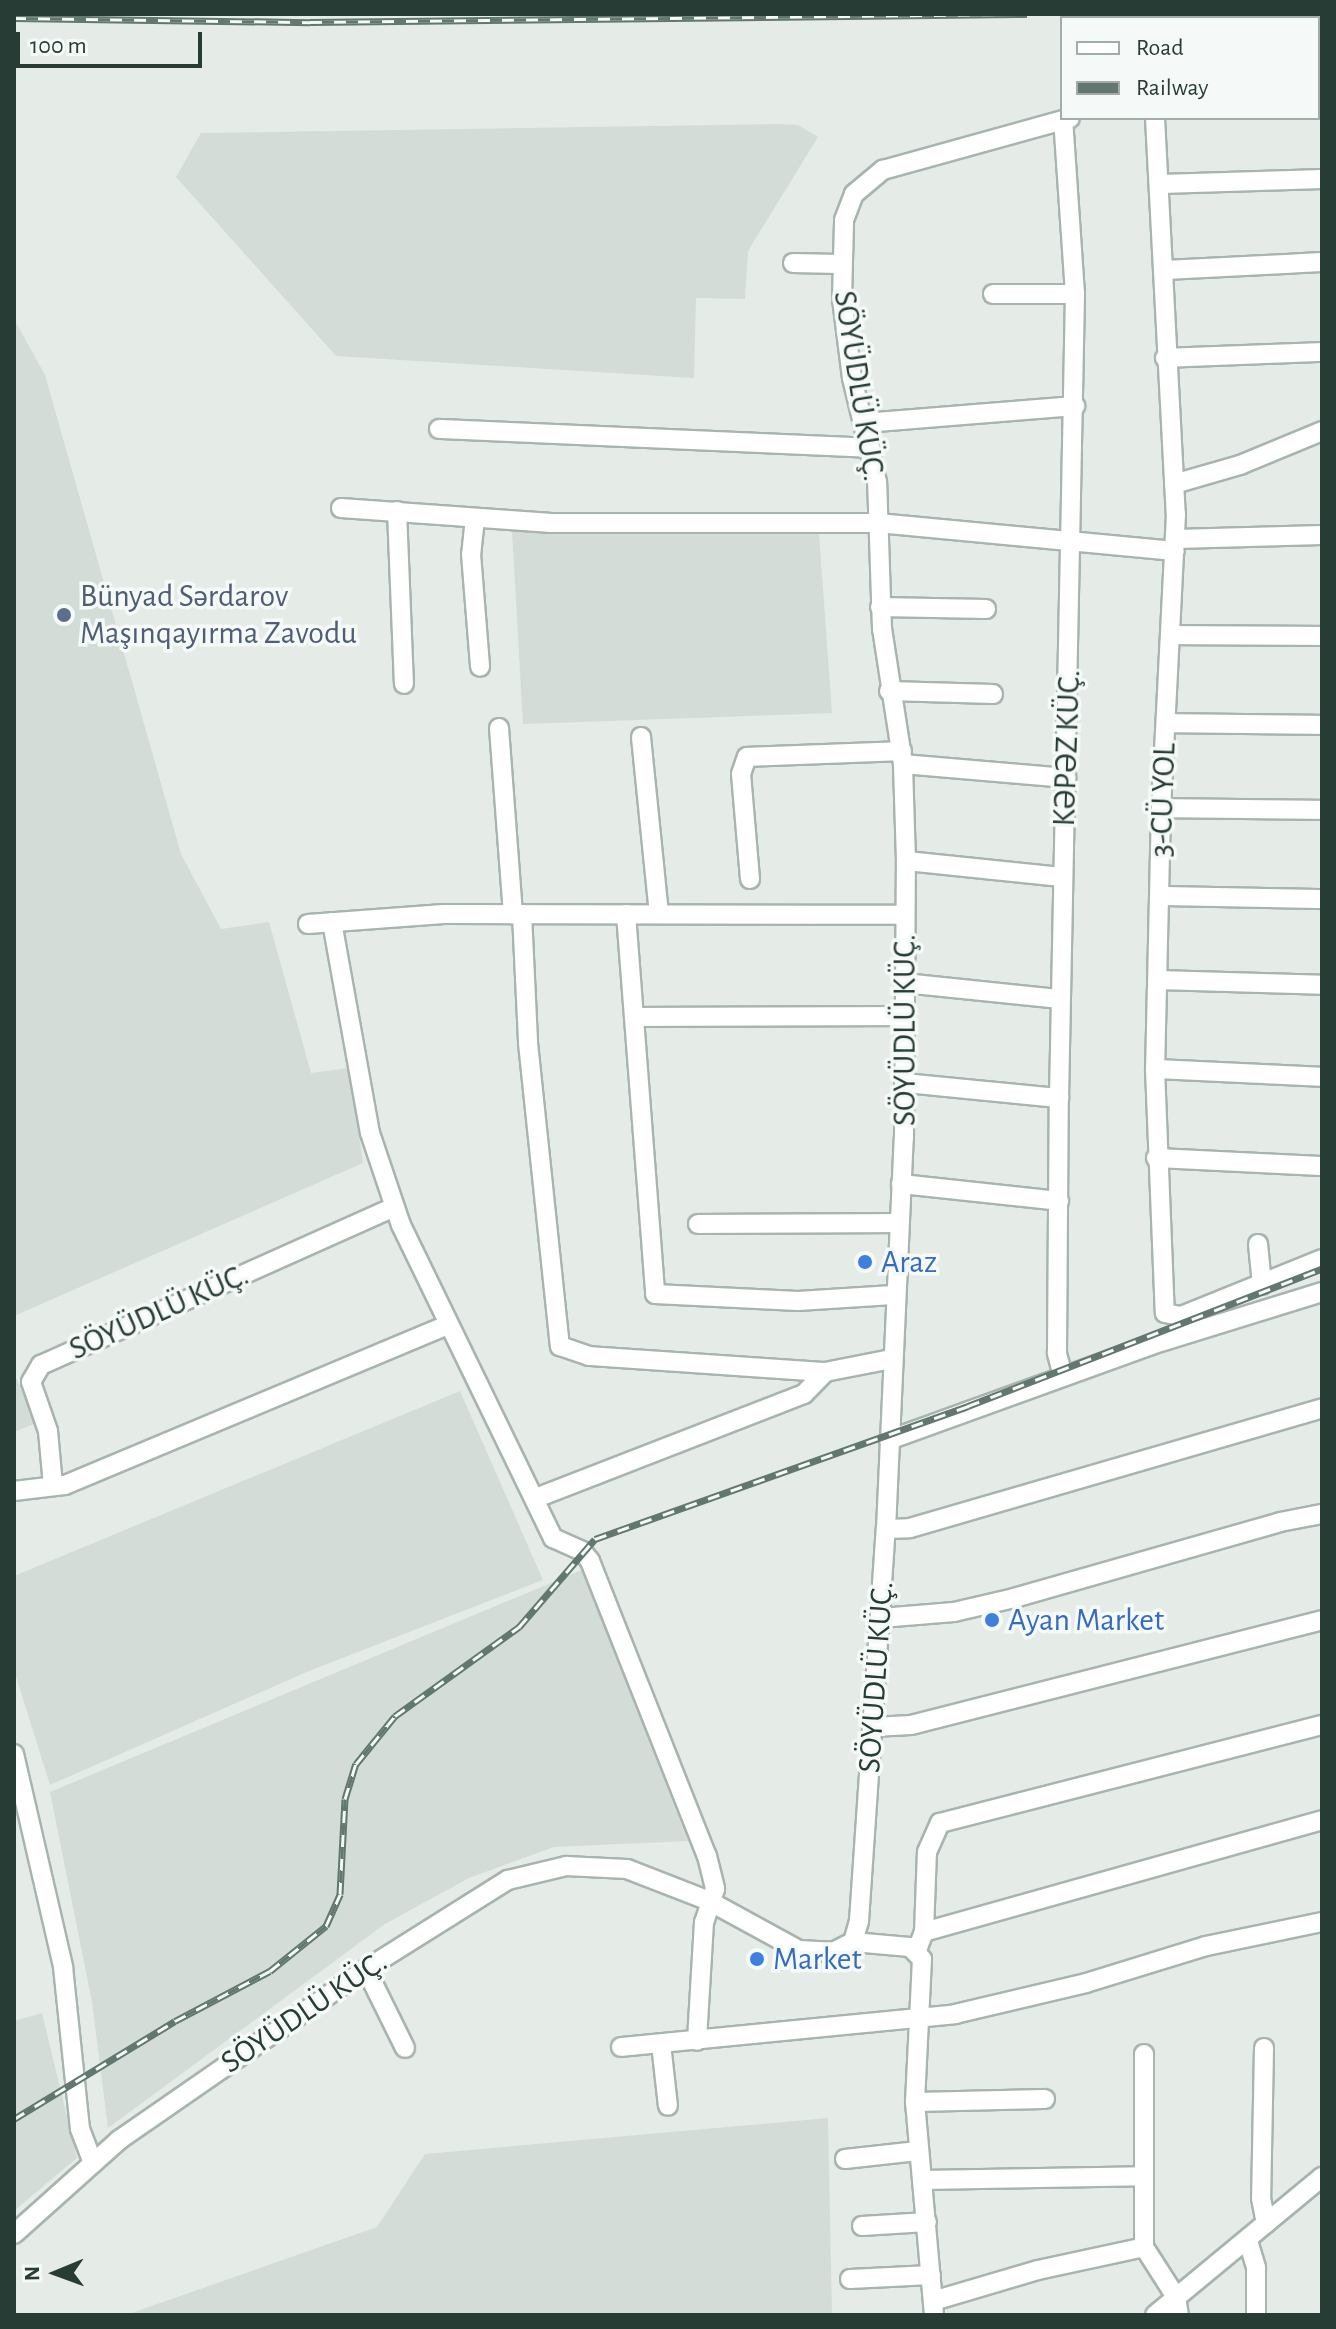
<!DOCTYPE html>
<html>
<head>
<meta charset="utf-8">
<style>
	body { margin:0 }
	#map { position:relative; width:1336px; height:2329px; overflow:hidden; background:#e5ece8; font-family:"Alegreya Sans",sans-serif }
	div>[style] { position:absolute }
	.built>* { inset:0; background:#d3dcd7 }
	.roads { filter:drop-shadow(2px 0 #a8b4ae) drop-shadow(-2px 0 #a8b4ae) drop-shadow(0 2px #a8b4ae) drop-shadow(0 -2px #a8b4ae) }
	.minor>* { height:18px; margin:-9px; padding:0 9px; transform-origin:9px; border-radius:9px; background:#fff }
	.rail>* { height:7px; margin-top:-3.5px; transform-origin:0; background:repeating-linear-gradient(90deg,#f5f9f7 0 12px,#61776f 0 24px); box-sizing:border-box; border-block:2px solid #61776f }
	.dots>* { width:22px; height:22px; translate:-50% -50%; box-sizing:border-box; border:4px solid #f5f9f7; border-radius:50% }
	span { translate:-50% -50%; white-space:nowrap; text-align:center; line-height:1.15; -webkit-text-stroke:7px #f5f9f7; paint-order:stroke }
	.street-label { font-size:32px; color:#263c34 }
	.service-label { font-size:32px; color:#4e5e75 }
	.left { translate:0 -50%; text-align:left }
	.shop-label { font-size:32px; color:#366cbe }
	.frame { position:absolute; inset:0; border:16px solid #263c34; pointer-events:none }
	.legend { position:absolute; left:1060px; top:16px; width:260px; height:104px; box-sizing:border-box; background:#f5f9f7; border:2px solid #a2ada9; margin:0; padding:10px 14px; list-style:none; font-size:24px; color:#263c34 }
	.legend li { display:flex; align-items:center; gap:16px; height:40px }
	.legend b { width:40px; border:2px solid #a2ada9 }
	.north { position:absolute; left:16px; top:2233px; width:80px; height:80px; -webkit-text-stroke:6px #f5f9f7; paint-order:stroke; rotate:269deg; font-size:22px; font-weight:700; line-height:32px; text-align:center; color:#263c34 }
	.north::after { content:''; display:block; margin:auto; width:28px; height:36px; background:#263c34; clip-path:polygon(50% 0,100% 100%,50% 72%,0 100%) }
	.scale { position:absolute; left:16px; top:32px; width:186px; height:36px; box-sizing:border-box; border:4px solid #263c34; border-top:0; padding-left:10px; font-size:24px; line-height:28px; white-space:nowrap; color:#263c34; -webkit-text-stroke:6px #f5f9f7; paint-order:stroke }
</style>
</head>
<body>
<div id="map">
	<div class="built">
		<i style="clip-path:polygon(778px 124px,798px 125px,818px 137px,748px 251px,745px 299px,696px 298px,694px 378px,336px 356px,176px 177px,201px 133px)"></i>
		<i style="clip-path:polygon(14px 319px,45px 375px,181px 854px,221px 929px,269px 922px,311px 1073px,349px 1068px,363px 1163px,14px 1316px)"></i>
		<i style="clip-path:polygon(512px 530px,819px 534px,832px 713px,523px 724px)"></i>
		<i style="clip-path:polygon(14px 1373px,36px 1423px,14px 1432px)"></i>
		<i style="clip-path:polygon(460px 1391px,543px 1580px,309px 1671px,50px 1785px,14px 1670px,14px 1576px)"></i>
		<i style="clip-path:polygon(582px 1570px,688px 1841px,554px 1847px,469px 1878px,385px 1924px,108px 2128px,92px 2002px,50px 1792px)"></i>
		<i style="clip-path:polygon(42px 2013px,77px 2158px,14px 2211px,14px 2021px)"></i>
		<i style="clip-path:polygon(828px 2118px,832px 2315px,126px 2315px,377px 2227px,425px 2154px)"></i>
	</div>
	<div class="roads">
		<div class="minor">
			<i style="left:1147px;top:18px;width:4px;rotate:-90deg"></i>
			<i style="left:1173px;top:18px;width:149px;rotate:-0.8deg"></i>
			<i style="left:1318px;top:59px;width:4px;rotate:-14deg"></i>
			<i style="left:1155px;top:118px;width:397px;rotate:87deg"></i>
			<i style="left:1176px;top:514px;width:294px;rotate:92.9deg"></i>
			<i style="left:1161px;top:808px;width:261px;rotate:91.3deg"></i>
			<i style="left:1155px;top:1069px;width:244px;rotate:87.7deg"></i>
			<i style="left:1165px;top:1313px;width:16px;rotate:11deg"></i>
			<i style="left:1181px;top:1316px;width:152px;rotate:-22deg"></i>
			<i style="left:1162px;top:184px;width:160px;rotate:-1.8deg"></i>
			<i style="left:793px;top:263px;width:47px;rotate:1.2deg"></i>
			<i style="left:1165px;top:270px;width:157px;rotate:-2.9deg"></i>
			<i style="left:993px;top:294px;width:82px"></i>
			<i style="left:1165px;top:358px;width:157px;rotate:-2.2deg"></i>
			<i style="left:864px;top:423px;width:212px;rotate:-4.6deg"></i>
			<i style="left:439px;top:429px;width:432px;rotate:2.5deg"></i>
			<i style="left:1174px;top:484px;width:69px;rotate:-16.1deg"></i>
			<i style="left:1240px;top:465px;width:89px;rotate:-22.5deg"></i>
			<i style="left:341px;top:508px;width:211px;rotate:4.1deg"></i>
			<i style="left:551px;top:523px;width:327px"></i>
			<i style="left:878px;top:523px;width:298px;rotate:5.4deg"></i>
			<i style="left:397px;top:511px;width:173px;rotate:87.7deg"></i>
			<i style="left:475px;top:518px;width:36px;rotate:96deg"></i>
			<i style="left:471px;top:554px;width:113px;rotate:85.4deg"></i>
			<i style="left:1176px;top:539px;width:146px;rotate:-1.6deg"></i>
			<i style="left:880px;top:607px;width:106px;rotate:1.1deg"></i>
			<i style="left:1170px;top:635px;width:152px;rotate:0.4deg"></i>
			<i style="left:889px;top:691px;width:104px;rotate:1.7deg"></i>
			<i style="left:1166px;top:723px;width:156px;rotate:0.7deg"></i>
			<i style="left:499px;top:728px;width:187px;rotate:85.7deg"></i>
			<i style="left:641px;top:737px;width:178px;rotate:84.2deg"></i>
			<i style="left:903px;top:764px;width:164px;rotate:4.9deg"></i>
			<i style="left:1161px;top:808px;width:161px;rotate:0.7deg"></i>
			<i style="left:906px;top:861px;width:157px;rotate:5.9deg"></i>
			<i style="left:750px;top:879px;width:105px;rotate:-94.9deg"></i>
			<i style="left:741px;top:774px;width:18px;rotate:-71deg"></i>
			<i style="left:747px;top:757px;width:155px;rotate:-2.2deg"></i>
			<i style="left:1160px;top:896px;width:162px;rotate:1.1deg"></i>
			<i style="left:522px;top:914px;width:129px;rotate:87.3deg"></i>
			<i style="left:528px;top:1043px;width:305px;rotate:84deg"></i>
			<i style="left:560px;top:1346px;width:31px;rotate:19deg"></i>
			<i style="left:589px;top:1356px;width:237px;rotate:3.9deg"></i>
			<i style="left:626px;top:914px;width:381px;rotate:85.6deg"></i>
			<i style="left:655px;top:1294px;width:143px;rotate:2.8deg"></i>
			<i style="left:798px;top:1301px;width:95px;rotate:-3.6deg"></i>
			<i style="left:332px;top:922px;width:214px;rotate:79.8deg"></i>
			<i style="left:370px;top:1133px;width:97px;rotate:71.4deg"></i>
			<i style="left:401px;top:1225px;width:348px;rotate:64.1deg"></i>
			<i style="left:553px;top:1538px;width:32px;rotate:24deg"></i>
			<i style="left:582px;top:1551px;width:13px;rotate:51deg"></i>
			<i style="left:590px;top:1561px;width:317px;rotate:68.4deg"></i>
			<i style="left:707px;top:1856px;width:34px;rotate:76deg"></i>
			<i style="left:715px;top:1889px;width:35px;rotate:108deg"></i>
			<i style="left:704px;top:1922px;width:119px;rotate:93.4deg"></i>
			<i style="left:308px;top:924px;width:136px;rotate:-4.2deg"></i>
			<i style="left:444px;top:914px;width:461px;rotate:0.1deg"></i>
			<i style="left:1158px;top:980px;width:164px;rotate:1.7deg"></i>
			<i style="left:904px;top:983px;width:157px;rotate:5.9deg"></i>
			<i style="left:636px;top:1017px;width:268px;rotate:-0.2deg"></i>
			<i style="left:1155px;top:1069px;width:167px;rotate:2.7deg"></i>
			<i style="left:905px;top:1083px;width:155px;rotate:5.6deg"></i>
			<i style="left:1156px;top:1158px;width:166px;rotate:2.8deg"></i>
			<i style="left:901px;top:1184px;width:159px;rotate:6.1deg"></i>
			<i style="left:698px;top:1224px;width:200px;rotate:-0.3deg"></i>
			<i style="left:1258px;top:1244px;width:41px;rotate:84.4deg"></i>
			<i style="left:1063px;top:1376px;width:24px;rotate:-105deg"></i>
			<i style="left:1057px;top:1353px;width:255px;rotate:-89.6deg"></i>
			<i style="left:1059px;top:1098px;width:804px;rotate:-88.86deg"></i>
			<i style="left:1075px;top:294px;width:174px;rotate:-93.9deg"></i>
			<i style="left:889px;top:1440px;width:279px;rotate:-19.9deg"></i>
			<i style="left:1151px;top:1345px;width:179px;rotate:-17.2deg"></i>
			<i style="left:53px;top:1486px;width:55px;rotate:-95.2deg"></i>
			<i style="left:48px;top:1431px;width:52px;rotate:-109.1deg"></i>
			<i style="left:31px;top:1382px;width:20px;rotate:-60deg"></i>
			<i style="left:41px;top:1365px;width:387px;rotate:-24.1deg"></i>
			<i style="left:14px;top:1491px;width:51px;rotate:-6.7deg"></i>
			<i style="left:65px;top:1485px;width:415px;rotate:-22.7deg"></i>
			<i style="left:536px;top:1498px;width:287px;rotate:-21.2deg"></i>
			<i style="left:804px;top:1394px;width:30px;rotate:-46deg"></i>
			<i style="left:825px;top:1372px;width:67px;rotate:-11.1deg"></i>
			<i style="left:886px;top:1529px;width:24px;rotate:-2deg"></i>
			<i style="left:910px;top:1528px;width:429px;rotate:-16.2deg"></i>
			<i style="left:881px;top:1618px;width:73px;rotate:-4.7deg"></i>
			<i style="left:954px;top:1612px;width:62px;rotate:-13.1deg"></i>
			<i style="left:1014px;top:1598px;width:277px;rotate:-15.9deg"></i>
			<i style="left:1280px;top:1522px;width:43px;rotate:-10.8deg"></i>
			<i style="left:873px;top:1727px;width:38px;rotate:-3deg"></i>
			<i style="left:911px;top:1725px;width:424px;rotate:-14.3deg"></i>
			<i style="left:14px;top:1754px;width:219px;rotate:77deg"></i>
			<i style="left:63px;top:1967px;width:163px;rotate:84deg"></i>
			<i style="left:80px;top:2129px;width:34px;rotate:69deg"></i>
			<i style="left:924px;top:1932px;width:413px;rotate:-15.7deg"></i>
			<i style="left:853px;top:1942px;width:57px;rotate:5deg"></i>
			<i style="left:910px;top:1947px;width:17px;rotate:45deg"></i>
			<i style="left:922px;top:1959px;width:143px;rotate:92.8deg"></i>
			<i style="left:915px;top:2102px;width:214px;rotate:84.9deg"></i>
			<i style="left:917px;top:1950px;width:19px;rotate:-69deg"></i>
			<i style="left:924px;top:1932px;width:80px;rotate:-87.9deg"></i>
			<i style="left:927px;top:1852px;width:32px;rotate:-66deg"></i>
			<i style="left:940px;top:1823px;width:394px;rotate:-14.4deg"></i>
			<i style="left:366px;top:1969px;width:88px;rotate:63.7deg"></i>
			<i style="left:661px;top:2044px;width:62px;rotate:83.6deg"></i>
			<i style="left:621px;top:2047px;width:336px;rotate:-5.6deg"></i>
			<i style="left:955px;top:2014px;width:135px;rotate:-13.3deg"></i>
			<i style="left:1086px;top:1983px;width:126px;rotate:-17.1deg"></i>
			<i style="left:1206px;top:1946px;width:118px;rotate:-11.7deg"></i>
			<i style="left:1264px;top:2048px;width:150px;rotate:91.1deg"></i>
			<i style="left:1261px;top:2198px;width:26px;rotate:79deg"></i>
			<i style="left:1144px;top:2054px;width:193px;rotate:90deg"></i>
			<i style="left:1144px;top:2247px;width:59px;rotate:57.4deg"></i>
			<i style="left:1176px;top:2297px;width:18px;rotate:81deg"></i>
			<i style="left:915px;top:2102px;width:130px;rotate:-1.3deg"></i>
			<i style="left:845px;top:2159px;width:73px;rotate:-6.3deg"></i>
			<i style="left:922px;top:2180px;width:221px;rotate:-1deg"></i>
			<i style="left:862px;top:2226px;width:65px;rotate:-3.5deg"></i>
			<i style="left:14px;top:2234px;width:141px;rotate:-41.8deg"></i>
			<i style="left:119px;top:2140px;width:300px;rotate:-34.7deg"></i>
			<i style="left:366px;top:1969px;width:168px;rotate:-32.1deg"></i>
			<i style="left:508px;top:1880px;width:60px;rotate:-13.6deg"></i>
			<i style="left:566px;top:1866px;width:61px;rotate:2.8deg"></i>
			<i style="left:627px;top:1869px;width:88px;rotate:21.3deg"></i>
			<i style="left:709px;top:1901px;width:102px;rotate:28.6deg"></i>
			<i style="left:799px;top:1950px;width:34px;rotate:3deg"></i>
			<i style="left:833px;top:1952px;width:22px;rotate:-27deg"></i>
			<i style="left:853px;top:1942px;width:22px;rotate:-74deg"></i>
			<i style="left:859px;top:1921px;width:393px;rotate:-86.1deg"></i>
			<i style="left:886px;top:1529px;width:391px;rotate:-87.4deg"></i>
			<i style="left:904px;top:1138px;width:277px;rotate:-89.6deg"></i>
			<i style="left:906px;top:861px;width:97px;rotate:-91.8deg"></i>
			<i style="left:903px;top:764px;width:137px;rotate:-98.8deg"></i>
			<i style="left:882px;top:629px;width:147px;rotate:-91.9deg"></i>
			<i style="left:877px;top:482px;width:107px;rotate:-103.5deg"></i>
			<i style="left:852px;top:378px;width:80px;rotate:-97.2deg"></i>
			<i style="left:842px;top:299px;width:79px;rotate:-88.5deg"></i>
			<i style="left:844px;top:220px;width:28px;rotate:-69deg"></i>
			<i style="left:854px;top:194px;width:38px;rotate:-40deg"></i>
			<i style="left:883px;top:170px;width:194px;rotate:-15.5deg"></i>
			<i style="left:1248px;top:2241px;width:28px;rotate:73deg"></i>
			<i style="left:1256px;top:2268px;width:47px;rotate:90deg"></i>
			<i style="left:850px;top:2279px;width:81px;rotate:-2.8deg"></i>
			<i style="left:933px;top:2301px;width:109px;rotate:-16.4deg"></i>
			<i style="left:1038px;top:2270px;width:108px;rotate:-12.2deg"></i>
			<i style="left:1155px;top:2315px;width:217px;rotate:-39.6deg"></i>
		</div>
	</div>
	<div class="rail">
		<i style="left:14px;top:18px;width:296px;rotate:0.8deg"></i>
		<i style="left:310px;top:22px;width:717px;rotate:-0.64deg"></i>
		<i style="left:14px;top:2119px;width:188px;rotate:-31.3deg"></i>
		<i style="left:175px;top:2021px;width:107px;rotate:-27.8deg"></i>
		<i style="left:270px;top:1971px;width:72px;rotate:-38.8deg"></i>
		<i style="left:326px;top:1926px;width:35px;rotate:-66deg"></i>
		<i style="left:340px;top:1894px;width:95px;rotate:-87deg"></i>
		<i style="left:345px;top:1799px;width:37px;rotate:-73deg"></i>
		<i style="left:356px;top:1764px;width:62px;rotate:-50.9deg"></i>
		<i style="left:395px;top:1716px;width:153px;rotate:-35.7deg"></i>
		<i style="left:519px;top:1627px;width:116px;rotate:-49.2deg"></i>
		<i style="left:595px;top:1539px;width:396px;rotate:-19.6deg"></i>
		<i style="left:968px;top:1406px;width:380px;rotate:-21.2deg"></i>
	</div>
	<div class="dots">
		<i style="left:64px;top:615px;background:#5c6f8a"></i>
		<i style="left:865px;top:1262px;background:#3f7fe0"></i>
		<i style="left:992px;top:1620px;background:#3f7fe0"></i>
		<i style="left:757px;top:1959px;background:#3f7fe0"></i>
	</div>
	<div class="street-label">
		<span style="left:859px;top:386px;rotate:81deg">SÖYÜDLÜ KÜÇ.</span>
		<span style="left:1067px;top:748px;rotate:-88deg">KƏPƏZ KÜÇ.</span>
		<span style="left:1163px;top:800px;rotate:-88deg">3-CÜ YOL</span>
		<span style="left:905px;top:1030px;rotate:-90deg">SÖYÜDLÜ KÜÇ.</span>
		<span style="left:159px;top:1312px;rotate:-24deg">SÖYÜDLÜ KÜÇ.</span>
		<span style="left:876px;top:1677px;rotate:-86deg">SÖYÜDLÜ KÜÇ.</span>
		<span style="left:304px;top:2012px;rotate:-34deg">SÖYÜDLÜ KÜÇ.</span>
	</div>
	<div class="service-label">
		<span class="left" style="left:80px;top:615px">Bünyad Sərdarov<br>Maşınqayırma Zavodu</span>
	</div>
	<div class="shop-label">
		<span class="left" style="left:881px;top:1262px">Araz</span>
		<span class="left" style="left:1008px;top:1620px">Ayan Market</span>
		<span class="left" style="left:773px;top:1959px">Market</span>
	</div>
	<div class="frame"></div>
	<ul class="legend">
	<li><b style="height:10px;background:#fff"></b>Road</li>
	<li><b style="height:10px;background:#61776f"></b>Railway</li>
	</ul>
	<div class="north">N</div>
	<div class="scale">100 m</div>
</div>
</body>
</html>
